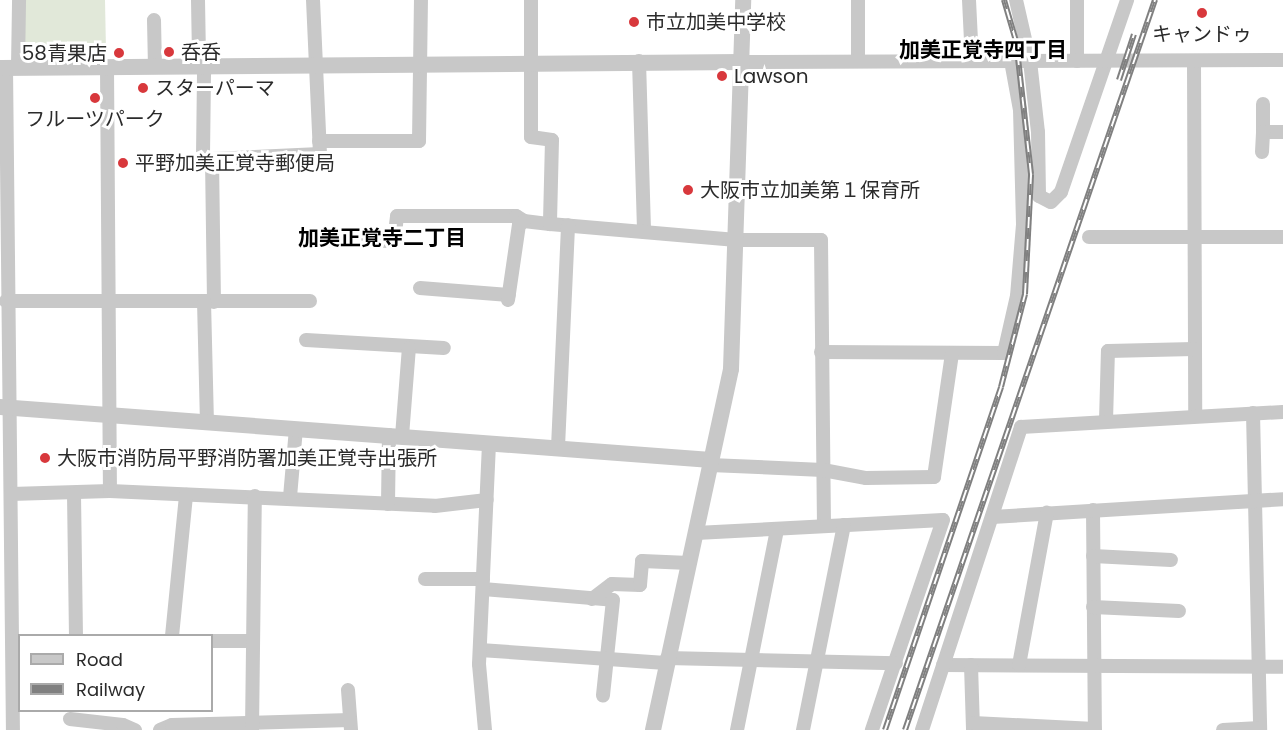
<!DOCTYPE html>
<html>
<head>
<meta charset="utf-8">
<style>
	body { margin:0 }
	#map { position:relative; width:1283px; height:730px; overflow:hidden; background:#fff; font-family:Poppins,"Noto Sans JP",sans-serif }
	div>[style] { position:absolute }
	.green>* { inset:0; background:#e1e8d9 }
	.minor>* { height:14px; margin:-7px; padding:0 7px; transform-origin:7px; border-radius:7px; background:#c8c8c8 }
	.tertiary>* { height:16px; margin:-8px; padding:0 8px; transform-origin:8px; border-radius:8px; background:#c8c8c8 }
	.rail>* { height:6px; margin-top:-3px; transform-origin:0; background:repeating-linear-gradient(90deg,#fff 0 11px,#808080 0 22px); box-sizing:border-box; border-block:2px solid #808080 }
	.dots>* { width:16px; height:16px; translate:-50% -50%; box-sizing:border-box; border:3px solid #fff; border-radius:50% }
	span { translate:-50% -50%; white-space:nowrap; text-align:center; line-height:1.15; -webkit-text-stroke:6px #fff; paint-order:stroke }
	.poi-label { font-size:20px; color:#2b2b2b }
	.left { translate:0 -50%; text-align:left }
	.right { translate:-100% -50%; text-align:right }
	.neighbourhood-label { font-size:21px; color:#000; font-weight:700 }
	.legend { position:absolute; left:18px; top:634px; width:195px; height:78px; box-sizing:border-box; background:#fff; border:2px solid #aaa; margin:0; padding:8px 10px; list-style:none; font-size:18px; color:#2b2b2b }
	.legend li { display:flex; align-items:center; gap:12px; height:30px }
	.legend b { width:30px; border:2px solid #aaa }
</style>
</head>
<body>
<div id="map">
	<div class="green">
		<i style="clip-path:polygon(25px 0,105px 0,106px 51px,29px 52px,25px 48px)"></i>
	</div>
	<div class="minor">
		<i style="left:198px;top:0;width:55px;rotate:89deg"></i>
		<i style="left:199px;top:55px;width:20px;rotate:75deg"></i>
		<i style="left:204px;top:74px;width:85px;rotate:90.7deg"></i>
		<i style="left:203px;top:159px;width:9px"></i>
		<i style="left:212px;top:159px;width:108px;rotate:-2.7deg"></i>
		<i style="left:320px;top:154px;width:154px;rotate:-92.6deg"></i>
		<i style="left:531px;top:0;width:137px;rotate:90deg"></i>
		<i style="left:531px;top:137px;width:21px;rotate:8deg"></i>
		<i style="left:552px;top:140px;width:84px;rotate:91.4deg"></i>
		<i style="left:858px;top:0;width:60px;rotate:90deg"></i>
		<i style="left:969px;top:0;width:61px;rotate:87.2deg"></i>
		<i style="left:1016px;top:0;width:63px;rotate:77.1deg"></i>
		<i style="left:1030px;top:61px;width:71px;rotate:83.6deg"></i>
		<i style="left:1038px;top:132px;width:64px;rotate:89.1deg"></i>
		<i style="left:1039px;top:196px;width:13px;rotate:27deg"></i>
		<i style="left:1051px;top:202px;width:14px;rotate:-45deg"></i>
		<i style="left:1061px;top:192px;width:203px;rotate:-71deg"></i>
		<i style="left:154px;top:20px;width:47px;rotate:88.8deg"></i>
		<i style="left:639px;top:61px;width:171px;rotate:88.3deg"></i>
		<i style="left:1077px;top:61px;width:61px;rotate:-90deg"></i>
		<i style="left:1194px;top:61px;width:354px;rotate:89.8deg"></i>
		<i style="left:742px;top:62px;width:541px;rotate:-0.21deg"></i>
		<i style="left:6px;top:67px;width:663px;rotate:89.4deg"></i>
		<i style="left:18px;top:67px;width:67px;rotate:-89.1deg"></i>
		<i style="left:107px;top:67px;width:424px;rotate:89.6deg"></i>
		<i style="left:1263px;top:104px;width:28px;rotate:90deg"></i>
		<i style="left:1263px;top:132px;width:20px"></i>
		<i style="left:319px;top:141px;width:100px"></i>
		<i style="left:419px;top:141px;width:141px;rotate:-89.2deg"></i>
		<i style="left:1262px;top:152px;width:20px;rotate:-87deg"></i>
		<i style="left:212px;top:159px;width:143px;rotate:89.2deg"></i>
		<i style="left:1089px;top:237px;width:194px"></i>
		<i style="left:317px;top:240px;width:77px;rotate:0.7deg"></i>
		<i style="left:394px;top:241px;width:25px;rotate:-83deg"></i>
		<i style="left:397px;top:216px;width:119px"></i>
		<i style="left:516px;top:216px;width:9px;rotate:32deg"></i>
		<i style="left:524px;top:221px;width:26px;rotate:7deg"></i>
		<i style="left:550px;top:224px;width:187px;rotate:4.9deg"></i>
		<i style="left:736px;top:240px;width:85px"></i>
		<i style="left:821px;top:240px;width:286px;rotate:89.4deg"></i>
		<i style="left:420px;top:288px;width:89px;rotate:4.5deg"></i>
		<i style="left:508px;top:300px;width:76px;rotate:-81.7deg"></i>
		<i style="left:519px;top:225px;width:6px;rotate:-39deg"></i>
		<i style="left:6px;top:301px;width:304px"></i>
		<i style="left:204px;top:301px;width:121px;rotate:88.6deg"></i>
		<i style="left:306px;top:340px;width:138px;rotate:3.3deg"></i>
		<i style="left:821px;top:352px;width:183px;rotate:0.3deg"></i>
		<i style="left:1004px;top:353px;width:58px;rotate:-77.2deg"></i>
		<i style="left:1017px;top:296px;width:72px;rotate:-85.2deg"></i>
		<i style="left:1023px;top:224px;width:114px;rotate:-91.5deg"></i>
		<i style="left:1020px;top:110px;width:50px;rotate:-100.4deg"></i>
		<i style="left:1253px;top:413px;width:317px;rotate:88.7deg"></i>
		<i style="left:1106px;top:421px;width:70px;rotate:-88.4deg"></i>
		<i style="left:1108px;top:351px;width:86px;rotate:-1.3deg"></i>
		<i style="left:402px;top:436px;width:88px;rotate:-85.5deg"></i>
		<i style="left:558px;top:447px;width:222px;rotate:-87.4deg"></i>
		<i style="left:710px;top:465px;width:113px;rotate:2.5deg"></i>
		<i style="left:823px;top:470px;width:44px;rotate:10.5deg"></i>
		<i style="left:866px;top:478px;width:68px;rotate:-0.8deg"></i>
		<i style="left:934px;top:477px;width:125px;rotate:-81.7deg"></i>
		<i style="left:11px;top:494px;width:99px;rotate:-1.7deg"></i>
		<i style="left:110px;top:491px;width:325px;rotate:2.6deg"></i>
		<i style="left:435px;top:506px;width:52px;rotate:-6.6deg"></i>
		<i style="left:74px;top:494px;width:142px;rotate:89.2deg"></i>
		<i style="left:290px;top:497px;width:68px;rotate:-85deg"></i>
		<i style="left:388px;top:504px;width:69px;rotate:-89.2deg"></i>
		<i style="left:1093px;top:510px;width:220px;rotate:89.5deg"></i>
		<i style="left:992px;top:517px;width:292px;rotate:-3.5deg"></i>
		<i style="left:696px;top:533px;width:247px;rotate:-3deg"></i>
		<i style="left:943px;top:520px;width:222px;rotate:108.7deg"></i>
		<i style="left:1093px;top:556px;width:78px;rotate:2.9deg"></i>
		<i style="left:425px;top:579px;width:58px"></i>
		<i style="left:483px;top:589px;width:130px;rotate:4.8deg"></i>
		<i style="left:613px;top:600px;width:96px;rotate:96deg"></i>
		<i style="left:592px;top:599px;width:25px;rotate:-37deg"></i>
		<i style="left:612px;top:584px;width:28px;rotate:2deg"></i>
		<i style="left:640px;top:585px;width:24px;rotate:-85deg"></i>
		<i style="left:642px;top:561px;width:47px;rotate:2.4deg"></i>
		<i style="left:1093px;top:607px;width:86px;rotate:2.7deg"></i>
		<i style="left:172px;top:636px;width:142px;rotate:-84.3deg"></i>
		<i style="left:212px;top:641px;width:41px"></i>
		<i style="left:480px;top:650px;width:186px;rotate:4deg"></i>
		<i style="left:667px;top:658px;width:229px;rotate:1.3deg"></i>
		<i style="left:943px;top:665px;width:340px;rotate:0.3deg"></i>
		<i style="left:971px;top:665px;width:65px;rotate:88.2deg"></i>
		<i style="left:1019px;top:665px;width:155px;rotate:-79.6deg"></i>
		<i style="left:348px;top:690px;width:40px;rotate:85.7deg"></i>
		<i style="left:70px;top:719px;width:53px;rotate:6.5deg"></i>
		<i style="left:123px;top:725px;width:13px;rotate:23deg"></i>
		<i style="left:973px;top:723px;width:122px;rotate:2.8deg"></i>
		<i style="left:160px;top:730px;width:13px;rotate:-23deg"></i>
		<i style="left:172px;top:725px;width:178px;rotate:-1.6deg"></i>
		<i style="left:252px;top:730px;width:234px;rotate:-89.3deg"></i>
		<i style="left:485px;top:730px;width:66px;rotate:-95.2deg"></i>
		<i style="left:479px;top:664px;width:221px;rotate:-87.4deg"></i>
		<i style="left:737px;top:730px;width:204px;rotate:-78.7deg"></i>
		<i style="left:803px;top:730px;width:209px;rotate:-78.7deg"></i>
		<i style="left:922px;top:730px;width:319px;rotate:-71.9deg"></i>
		<i style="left:1021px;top:427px;width:262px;rotate:-3.3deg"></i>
		<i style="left:1223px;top:730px;width:37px;rotate:-3deg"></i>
	</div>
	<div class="tertiary">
		<i style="left:0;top:68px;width:742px;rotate:-0.46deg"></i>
		<i style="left:0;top:407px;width:713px;rotate:4.26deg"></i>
		<i style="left:653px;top:730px;width:369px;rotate:-77.8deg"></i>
		<i style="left:731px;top:369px;width:369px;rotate:-88.1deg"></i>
	</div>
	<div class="rail">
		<i style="left:1119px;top:80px;width:48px;rotate:-71.9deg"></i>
		<i style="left:885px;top:730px;width:362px;rotate:-71.3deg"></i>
		<i style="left:1001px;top:387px;width:96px;rotate:-75.5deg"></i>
		<i style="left:1025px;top:294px;width:120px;rotate:-87.1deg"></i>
		<i style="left:1031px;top:174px;width:134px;rotate:-96.4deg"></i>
		<i style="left:1016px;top:41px;width:43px;rotate:-106.3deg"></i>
		<i style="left:905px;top:730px;width:772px;rotate:-71.1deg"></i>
	</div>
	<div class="dots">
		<i style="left:1202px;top:13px;background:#d8383c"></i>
		<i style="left:634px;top:22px;background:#d8383c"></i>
		<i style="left:169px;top:52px;background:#d8383c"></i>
		<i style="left:119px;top:53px;background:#d8383c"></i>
		<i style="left:722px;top:76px;background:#d8383c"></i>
		<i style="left:143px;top:88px;background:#d8383c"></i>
		<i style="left:95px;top:98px;background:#d8383c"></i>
		<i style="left:123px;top:163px;background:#d8383c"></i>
		<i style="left:688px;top:190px;background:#d8383c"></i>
		<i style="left:45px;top:458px;background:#d8383c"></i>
	</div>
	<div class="poi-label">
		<span class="left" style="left:646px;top:22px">市立加美中学校</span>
		<span style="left:1202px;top:34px">キャンドゥ</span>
		<span class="left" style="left:181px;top:52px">呑呑</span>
		<span class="right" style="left:107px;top:53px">58青果店</span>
		<span class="left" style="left:734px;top:76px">Lawson</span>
		<span class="left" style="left:155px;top:88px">スターパーマ</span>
		<span style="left:95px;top:119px">フルーツパーク</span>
		<span class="left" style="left:135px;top:163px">平野加美正覚寺郵便局</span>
		<span class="left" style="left:700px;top:190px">大阪市立加美第１保育所</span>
		<span class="left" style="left:57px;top:458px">大阪市消防局平野消防署加美正覚寺出張所</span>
	</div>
	<div class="neighbourhood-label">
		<span style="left:983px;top:50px">加美正覚寺四丁目</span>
		<span style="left:382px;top:238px">加美正覚寺二丁目</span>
	</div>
	<ul class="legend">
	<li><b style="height:8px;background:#c8c8c8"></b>Road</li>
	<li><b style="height:8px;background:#808080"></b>Railway</li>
	</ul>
</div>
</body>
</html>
